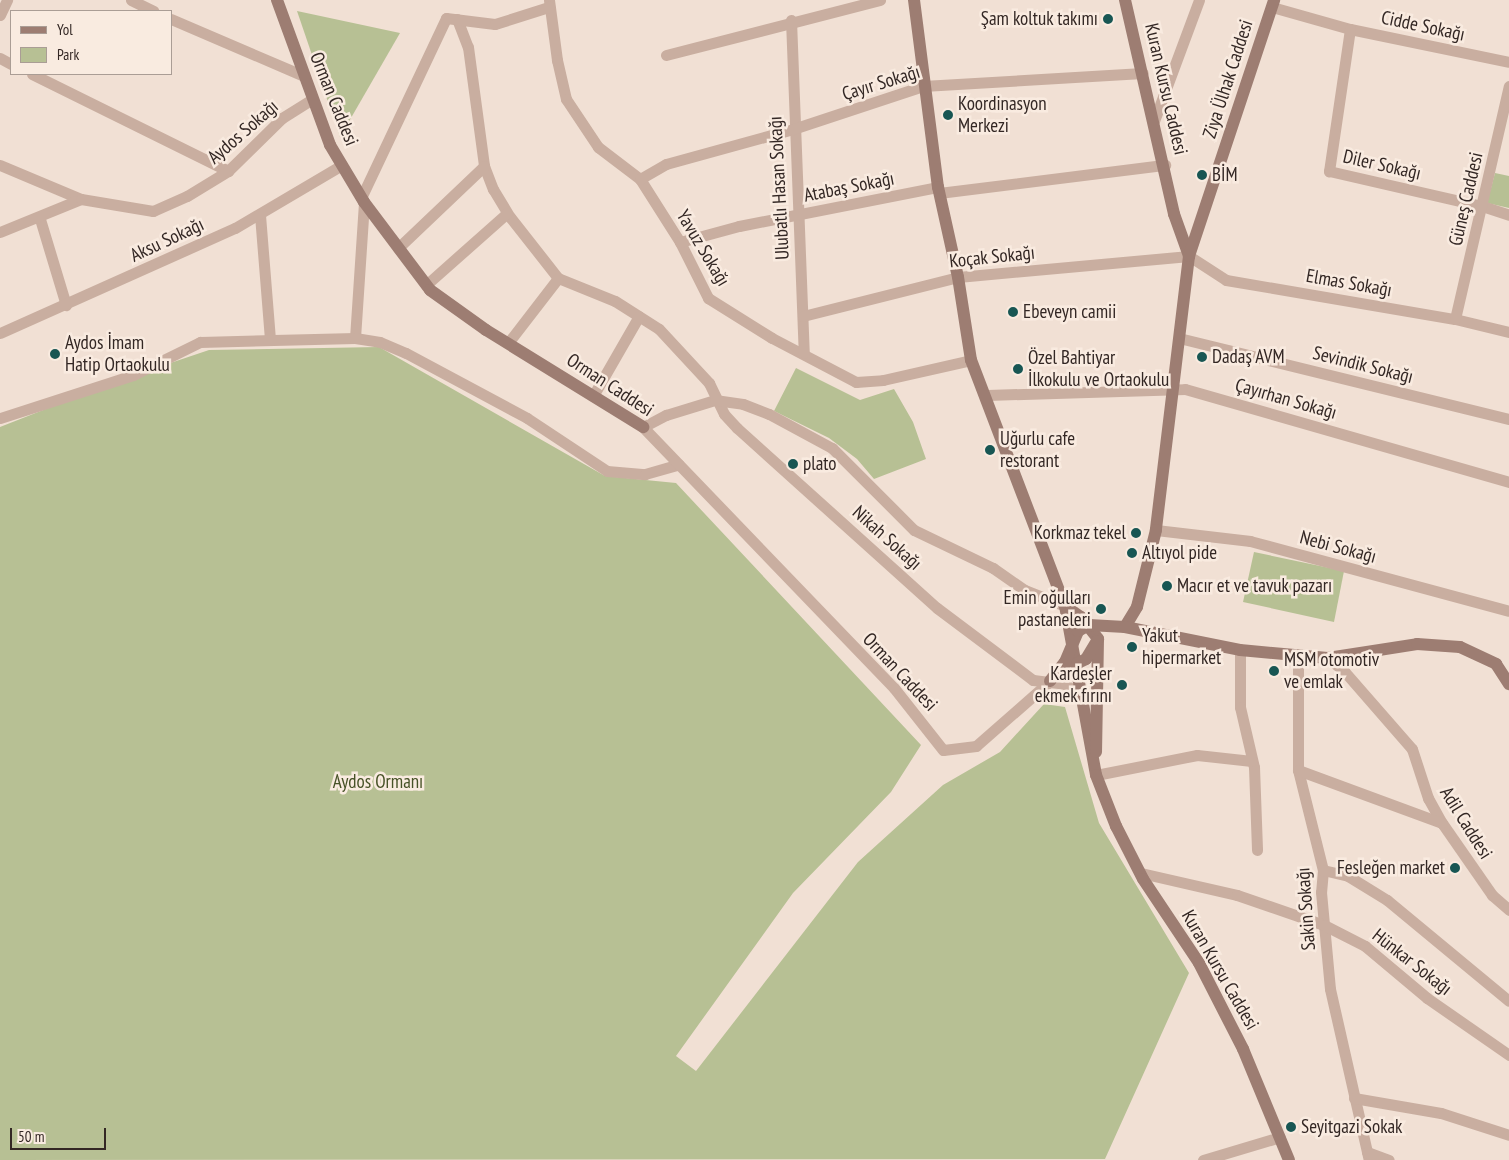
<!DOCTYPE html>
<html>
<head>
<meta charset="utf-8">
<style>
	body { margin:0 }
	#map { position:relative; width:1509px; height:1160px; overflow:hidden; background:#f1e0d4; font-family:"PT Sans Narrow",sans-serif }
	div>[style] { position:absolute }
	.green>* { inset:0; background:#b7c094 }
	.street>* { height:11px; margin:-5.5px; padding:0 5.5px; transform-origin:5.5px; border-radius:5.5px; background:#c9aea0 }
	.secondary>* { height:12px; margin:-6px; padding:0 6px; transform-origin:6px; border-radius:6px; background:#9d7d72 }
	.dots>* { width:14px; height:14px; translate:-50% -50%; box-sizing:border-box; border:2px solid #f9ebe0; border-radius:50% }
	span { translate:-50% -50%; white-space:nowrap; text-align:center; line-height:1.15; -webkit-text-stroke:5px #f9ebe0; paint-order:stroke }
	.poi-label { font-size:19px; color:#332724 }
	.right { translate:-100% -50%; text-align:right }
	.left { translate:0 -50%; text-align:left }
	.street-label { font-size:19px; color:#332724 }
	.park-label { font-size:19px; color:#475227 }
	.legend { position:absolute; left:10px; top:10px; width:162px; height:65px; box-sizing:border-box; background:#f9ebe0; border:1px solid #aa9d95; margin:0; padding:6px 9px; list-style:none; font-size:15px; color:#332724 }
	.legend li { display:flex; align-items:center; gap:10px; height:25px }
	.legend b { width:25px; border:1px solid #aa9d95 }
	.scale { position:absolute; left:10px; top:1128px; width:96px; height:22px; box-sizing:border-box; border:2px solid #332724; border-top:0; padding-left:6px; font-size:15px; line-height:18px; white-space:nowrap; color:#332724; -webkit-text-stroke:4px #f9ebe0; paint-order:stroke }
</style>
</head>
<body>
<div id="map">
	<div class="green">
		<i style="clip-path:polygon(297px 11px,400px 33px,340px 137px)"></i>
		<i style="clip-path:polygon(1495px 173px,1509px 176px,1509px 208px,1487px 203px)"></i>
		<i style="clip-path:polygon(379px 347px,605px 476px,676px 483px,921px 745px,891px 792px,793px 893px,676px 1056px,696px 1071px,858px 862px,943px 785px,1000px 752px,1044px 704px,1065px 707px,1099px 823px,1189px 973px,1105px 1159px,0 1160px,0 427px,117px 381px,209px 350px)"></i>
		<i style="clip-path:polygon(796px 368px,860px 400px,894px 389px,913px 422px,926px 459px,874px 479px,857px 459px,829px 438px,774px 411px)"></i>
		<i style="clip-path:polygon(1254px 552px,1344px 571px,1334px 622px,1243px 602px)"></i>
	</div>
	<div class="street">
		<i style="left:131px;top:0;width:25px;rotate:26deg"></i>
		<i style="left:549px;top:0;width:61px;rotate:82.4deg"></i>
		<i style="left:557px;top:60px;width:40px;rotate:77deg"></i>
		<i style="left:566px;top:99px;width:58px;rotate:56.3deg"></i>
		<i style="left:598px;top:147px;width:53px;rotate:37.3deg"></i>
		<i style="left:640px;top:179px;width:75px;rotate:57.6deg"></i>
		<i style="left:680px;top:242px;width:63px;rotate:63.4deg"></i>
		<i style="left:708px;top:298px;width:75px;rotate:32deg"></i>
		<i style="left:772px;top:338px;width:95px;rotate:27.6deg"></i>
		<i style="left:856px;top:382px;width:27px;rotate:-4deg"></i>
		<i style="left:883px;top:380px;width:90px;rotate:-12.8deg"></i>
		<i style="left:1272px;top:7px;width:81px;rotate:15.8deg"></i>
		<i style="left:1350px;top:29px;width:162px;rotate:11.7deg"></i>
		<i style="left:0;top:15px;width:17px;rotate:-65deg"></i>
		<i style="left:171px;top:19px;width:145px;rotate:23.2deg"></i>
		<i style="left:457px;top:19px;width:30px;rotate:69deg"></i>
		<i style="left:468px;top:47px;width:120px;rotate:82.3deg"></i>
		<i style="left:484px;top:166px;width:25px;rotate:69deg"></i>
		<i style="left:493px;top:189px;width:33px;rotate:59deg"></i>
		<i style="left:510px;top:217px;width:78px;rotate:51.8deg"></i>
		<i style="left:558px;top:278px;width:61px;rotate:22deg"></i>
		<i style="left:615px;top:301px;width:52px;rotate:32.5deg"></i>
		<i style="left:659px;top:329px;width:74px;rotate:47.2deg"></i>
		<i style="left:709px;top:383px;width:34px;rotate:64deg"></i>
		<i style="left:724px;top:414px;width:19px;rotate:47deg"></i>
		<i style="left:737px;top:428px;width:269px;rotate:42deg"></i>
		<i style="left:937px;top:608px;width:120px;rotate:36.9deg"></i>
		<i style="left:1033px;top:680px;width:32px;rotate:7deg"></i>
		<i style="left:1065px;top:684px;width:18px;rotate:38deg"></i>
		<i style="left:791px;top:20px;width:333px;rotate:87.8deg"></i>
		<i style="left:1350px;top:29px;width:144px;rotate:98.4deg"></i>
		<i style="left:1329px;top:171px;width:157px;rotate:12.9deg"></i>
		<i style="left:1482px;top:206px;width:28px;rotate:18deg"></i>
		<i style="left:666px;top:55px;width:221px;rotate:-14.4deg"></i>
		<i style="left:0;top:58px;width:13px;rotate:29deg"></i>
		<i style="left:32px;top:74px;width:219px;rotate:26.3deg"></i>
		<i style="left:1154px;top:121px;width:129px;rotate:-69.6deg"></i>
		<i style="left:0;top:165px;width:88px;rotate:22.8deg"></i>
		<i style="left:640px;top:179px;width:30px;rotate:-30deg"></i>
		<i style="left:666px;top:164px;width:132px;rotate:-15.4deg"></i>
		<i style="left:793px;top:129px;width:137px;rotate:-18.3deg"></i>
		<i style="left:923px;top:86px;width:220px;rotate:-3.4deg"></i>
		<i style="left:939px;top:193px;width:228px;rotate:-7.1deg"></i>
		<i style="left:361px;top:198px;width:199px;rotate:-64.7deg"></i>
		<i style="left:446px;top:18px;width:49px;rotate:7deg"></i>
		<i style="left:495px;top:24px;width:57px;rotate:-17.5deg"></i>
		<i style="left:260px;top:215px;width:125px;rotate:85.4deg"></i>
		<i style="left:40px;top:219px;width:90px;rotate:73.2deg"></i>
		<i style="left:0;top:232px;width:87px;rotate:-22.2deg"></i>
		<i style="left:81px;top:199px;width:73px;rotate:9.5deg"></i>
		<i style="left:153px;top:211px;width:37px;rotate:-24deg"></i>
		<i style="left:187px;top:196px;width:48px;rotate:-31.4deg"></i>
		<i style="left:228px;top:171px;width:76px;rotate:-44.5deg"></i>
		<i style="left:282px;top:118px;width:36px;rotate:-32deg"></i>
		<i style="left:680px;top:242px;width:61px;rotate:-15.2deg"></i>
		<i style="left:739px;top:226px;width:203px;rotate:-11.1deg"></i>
		<i style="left:398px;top:248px;width:119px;rotate:-43.6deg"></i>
		<i style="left:426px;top:285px;width:108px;rotate:-41.6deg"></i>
		<i style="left:803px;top:316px;width:160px;rotate:-14.1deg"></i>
		<i style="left:958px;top:277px;width:232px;rotate:-5.2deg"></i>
		<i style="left:1189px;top:256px;width:44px;rotate:33deg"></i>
		<i style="left:1226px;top:280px;width:232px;rotate:9.7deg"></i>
		<i style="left:1455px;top:319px;width:56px;rotate:13.5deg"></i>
		<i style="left:1455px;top:319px;width:239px;rotate:-77deg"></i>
		<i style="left:0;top:333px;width:257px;rotate:-24.1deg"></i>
		<i style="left:235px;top:228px;width:124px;rotate:-30.5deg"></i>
		<i style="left:355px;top:338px;width:136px;rotate:-86.2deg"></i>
		<i style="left:1179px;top:338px;width:340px;rotate:13.8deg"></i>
		<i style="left:508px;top:343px;width:82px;rotate:-52.4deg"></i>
		<i style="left:987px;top:395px;width:198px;rotate:-1.7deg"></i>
		<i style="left:1185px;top:389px;width:337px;rotate:16deg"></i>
		<i style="left:593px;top:396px;width:92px;rotate:-60.1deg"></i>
		<i style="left:0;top:418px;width:140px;rotate:-17.9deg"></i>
		<i style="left:133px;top:375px;width:75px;rotate:-26.2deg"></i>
		<i style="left:200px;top:342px;width:155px;rotate:-1.5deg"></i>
		<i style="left:355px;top:338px;width:25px;rotate:9deg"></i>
		<i style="left:380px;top:342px;width:28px;rotate:23deg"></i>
		<i style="left:406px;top:353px;width:137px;rotate:28.2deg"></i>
		<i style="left:527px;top:418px;width:96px;rotate:33.5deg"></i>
		<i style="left:607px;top:471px;width:38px;rotate:5deg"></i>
		<i style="left:645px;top:474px;width:35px;rotate:-16deg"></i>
		<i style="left:1156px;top:530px;width:95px;rotate:6.7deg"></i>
		<i style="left:1250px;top:541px;width:268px;rotate:15.1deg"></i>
		<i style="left:1240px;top:650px;width:57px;rotate:90deg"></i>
		<i style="left:1240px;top:707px;width:62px;rotate:76.9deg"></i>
		<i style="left:1254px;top:767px;width:83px;rotate:87.9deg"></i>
		<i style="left:1298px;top:654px;width:116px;rotate:90deg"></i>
		<i style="left:1298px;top:770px;width:103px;rotate:76deg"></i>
		<i style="left:1323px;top:870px;width:22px;rotate:95deg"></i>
		<i style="left:1321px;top:892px;width:97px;rotate:84.7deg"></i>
		<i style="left:1330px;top:989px;width:175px;rotate:77.2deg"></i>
		<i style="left:1328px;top:658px;width:21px;rotate:39deg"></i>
		<i style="left:1344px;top:671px;width:103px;rotate:48.9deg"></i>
		<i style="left:1412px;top:749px;width:52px;rotate:71.9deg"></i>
		<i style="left:1428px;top:798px;width:29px;rotate:61deg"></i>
		<i style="left:1442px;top:823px;width:88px;rotate:55.2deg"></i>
		<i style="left:1492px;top:895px;width:23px;rotate:41deg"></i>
		<i style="left:1050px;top:681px;width:98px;rotate:138.7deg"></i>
		<i style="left:976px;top:746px;width:33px;rotate:173deg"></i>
		<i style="left:943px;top:750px;width:79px;rotate:-128.3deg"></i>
		<i style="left:894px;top:688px;width:362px;rotate:-133.9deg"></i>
		<i style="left:643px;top:427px;width:26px;rotate:-28deg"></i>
		<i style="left:666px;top:415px;width:51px;rotate:-17deg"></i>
		<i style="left:715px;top:400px;width:28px;rotate:8deg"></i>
		<i style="left:743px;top:404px;width:28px;rotate:21deg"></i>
		<i style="left:769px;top:414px;width:72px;rotate:28.4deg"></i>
		<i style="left:832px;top:448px;width:116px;rotate:45deg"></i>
		<i style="left:914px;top:530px;width:88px;rotate:25.7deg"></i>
		<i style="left:993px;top:568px;width:39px;rotate:35deg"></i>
		<i style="left:1025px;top:590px;width:43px;rotate:21.8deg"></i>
		<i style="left:1298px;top:770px;width:153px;rotate:20.2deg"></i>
		<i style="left:1096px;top:775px;width:103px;rotate:-11.2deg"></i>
		<i style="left:1197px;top:755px;width:55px;rotate:6.2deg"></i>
		<i style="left:1323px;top:870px;width:26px;rotate:13deg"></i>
		<i style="left:1348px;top:876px;width:46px;rotate:31.6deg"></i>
		<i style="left:1387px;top:900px;width:158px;rotate:39.6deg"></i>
		<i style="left:1141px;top:873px;width:98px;rotate:12.9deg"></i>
		<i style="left:1237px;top:895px;width:92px;rotate:19deg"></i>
		<i style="left:1324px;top:925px;width:46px;rotate:27.1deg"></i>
		<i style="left:1365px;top:946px;width:81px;rotate:40deg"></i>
		<i style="left:1427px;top:998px;width:100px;rotate:34.8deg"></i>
		<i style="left:1354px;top:1098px;width:88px;rotate:9.8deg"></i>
		<i style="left:1441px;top:1113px;width:71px;rotate:17.9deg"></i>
		<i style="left:1367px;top:1152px;width:23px;rotate:20deg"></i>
		<i style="left:1203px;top:1160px;width:80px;rotate:-16.6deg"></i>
	</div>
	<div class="secondary">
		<i style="left:277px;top:0;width:154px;rotate:69.9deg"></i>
		<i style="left:330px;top:145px;width:66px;rotate:59.2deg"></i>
		<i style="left:364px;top:202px;width:110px;rotate:53.1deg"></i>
		<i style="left:430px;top:290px;width:69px;rotate:35.5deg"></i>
		<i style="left:486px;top:330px;width:185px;rotate:31.7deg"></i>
		<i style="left:914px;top:0;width:189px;rotate:82.7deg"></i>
		<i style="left:938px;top:187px;width:92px;rotate:77.5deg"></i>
		<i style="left:958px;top:277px;width:84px;rotate:81.1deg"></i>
		<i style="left:971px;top:360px;width:263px;rotate:69.1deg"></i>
		<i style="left:1065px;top:606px;width:172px;rotate:79.6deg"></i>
		<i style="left:1096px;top:775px;width:55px;rotate:68.6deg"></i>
		<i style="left:1116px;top:826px;width:59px;rotate:63deg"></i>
		<i style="left:1143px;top:879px;width:101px;rotate:56.3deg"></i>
		<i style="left:1199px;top:963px;width:97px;rotate:62.9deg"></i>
		<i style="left:1243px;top:1049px;width:120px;rotate:67.5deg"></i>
		<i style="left:1125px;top:0;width:220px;rotate:77.1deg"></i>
		<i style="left:1174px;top:214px;width:45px;rotate:70.3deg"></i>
		<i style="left:1189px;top:256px;width:276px;rotate:96.9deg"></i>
		<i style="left:1156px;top:530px;width:79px;rotate:103.9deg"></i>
		<i style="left:1137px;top:607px;width:23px;rotate:121deg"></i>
		<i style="left:1189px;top:256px;width:270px;rotate:-71.6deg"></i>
		<i style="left:1065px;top:606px;width:19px;rotate:35deg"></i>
		<i style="left:1081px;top:617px;width:28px;rotate:52deg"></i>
		<i style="left:1098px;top:639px;width:113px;rotate:91deg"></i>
		<i style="left:1067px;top:668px;width:21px;rotate:-25deg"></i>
		<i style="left:1086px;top:659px;width:21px;rotate:-59deg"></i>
		<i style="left:1050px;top:681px;width:24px;rotate:-52deg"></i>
		<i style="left:1065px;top:662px;width:34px;rotate:-67deg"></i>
		<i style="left:1078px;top:631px;width:13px;rotate:-29deg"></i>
		<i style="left:1089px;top:625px;width:36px;rotate:3deg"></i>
		<i style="left:1125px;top:627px;width:117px;rotate:11.3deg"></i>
		<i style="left:1240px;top:650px;width:88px;rotate:5.2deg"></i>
		<i style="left:1328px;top:658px;width:90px;rotate:-8.9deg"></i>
		<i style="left:1417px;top:644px;width:43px;rotate:4deg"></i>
		<i style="left:1460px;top:647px;width:40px;rotate:25deg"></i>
		<i style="left:1496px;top:664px;width:24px;rotate:57deg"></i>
	</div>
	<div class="dots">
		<i style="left:1108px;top:19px;background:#185653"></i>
		<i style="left:948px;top:115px;background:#185653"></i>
		<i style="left:1202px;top:175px;background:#185653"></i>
		<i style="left:1013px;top:312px;background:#185653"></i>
		<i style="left:55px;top:354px;background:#185653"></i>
		<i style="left:1202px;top:357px;background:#185653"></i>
		<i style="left:1018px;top:369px;background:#185653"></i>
		<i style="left:990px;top:450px;background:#185653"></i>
		<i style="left:793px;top:464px;background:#185653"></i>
		<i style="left:1136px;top:533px;background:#185653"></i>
		<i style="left:1132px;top:553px;background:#185653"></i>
		<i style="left:1167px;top:586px;background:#185653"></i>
		<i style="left:1101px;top:609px;background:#185653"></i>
		<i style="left:1132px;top:647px;background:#185653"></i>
		<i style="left:1274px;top:671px;background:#185653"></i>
		<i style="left:1122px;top:685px;background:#185653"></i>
		<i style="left:1455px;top:868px;background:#185653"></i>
		<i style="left:1291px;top:1127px;background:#185653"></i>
	</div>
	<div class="poi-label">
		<span class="right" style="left:1098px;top:19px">Şam koltuk takımı</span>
		<span class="left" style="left:958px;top:115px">Koordinasyon<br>Merkezi</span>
		<span class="left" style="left:1212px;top:175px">BİM</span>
		<span class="left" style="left:1023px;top:312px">Ebeveyn camii</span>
		<span class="left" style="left:65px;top:354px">Aydos İmam<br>Hatip Ortaokulu</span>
		<span class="left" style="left:1212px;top:357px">Dadaş AVM</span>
		<span class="left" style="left:1028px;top:369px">Özel Bahtiyar<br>İlkokulu ve Ortaokulu</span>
		<span class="left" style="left:1000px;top:450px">Uğurlu cafe<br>restorant</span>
		<span class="left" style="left:803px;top:464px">plato</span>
		<span class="right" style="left:1126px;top:533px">Korkmaz tekel</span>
		<span class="left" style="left:1142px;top:553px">Altıyol pide</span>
		<span class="left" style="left:1177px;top:586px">Macır et ve tavuk pazarı</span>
		<span class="right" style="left:1091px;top:609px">Emin oğulları<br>pastaneleri</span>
		<span class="left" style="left:1142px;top:647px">Yakut<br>hipermarket</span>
		<span class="left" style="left:1284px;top:671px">MSM otomotiv<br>ve emlak</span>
		<span class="right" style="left:1112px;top:685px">Kardeşler<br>ekmek fırını</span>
		<span class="right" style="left:1445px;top:868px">Fesleğen market</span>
		<span class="left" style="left:1301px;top:1127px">Seyitgazi Sokak</span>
	</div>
	<div class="street-label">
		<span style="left:1423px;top:26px;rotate:12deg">Cidde Sokağı</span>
		<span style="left:1228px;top:79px;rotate:-72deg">Ziya Ülhak Caddesi</span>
		<span style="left:881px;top:83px;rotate:-17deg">Çayır Sokağı</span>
		<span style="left:1166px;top:89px;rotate:77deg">Kuran Kursu Caddesi</span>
		<span style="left:334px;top:99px;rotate:68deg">Orman Caddesi</span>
		<span style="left:243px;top:132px;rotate:-41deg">Aydos Sokağı</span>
		<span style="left:1382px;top:165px;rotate:13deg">Diler Sokağı</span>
		<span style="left:849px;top:187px;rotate:-11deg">Atabaş Sokağı</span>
		<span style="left:779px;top:188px;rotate:-93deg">Ulubatlı Hasan Sokağı</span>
		<span style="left:1466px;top:199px;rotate:-77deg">Güneş Caddesi</span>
		<span style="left:167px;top:240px;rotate:-25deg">Aksu Sokağı</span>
		<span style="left:703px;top:248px;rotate:59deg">Yavuz Sokağı</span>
		<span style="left:992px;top:257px;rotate:-6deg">Koçak Sokağı</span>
		<span style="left:1349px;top:283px;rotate:10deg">Elmas Sokağı</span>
		<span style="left:1363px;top:365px;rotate:14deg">Sevindik Sokağı</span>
		<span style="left:610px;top:385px;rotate:33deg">Orman Caddesi</span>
		<span style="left:1286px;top:399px;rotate:16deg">Çayırhan Sokağı</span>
		<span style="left:887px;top:538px;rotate:42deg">Nikah Sokağı</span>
		<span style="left:1338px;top:547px;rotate:15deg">Nebi Sokağı</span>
		<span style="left:900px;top:672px;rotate:47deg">Orman Caddesi</span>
		<span style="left:1466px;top:823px;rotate:58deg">Adil Caddesi</span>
		<span style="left:1306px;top:909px;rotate:-94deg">Sakin Sokağı</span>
		<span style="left:1412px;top:962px;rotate:38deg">Hünkar Sokağı</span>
		<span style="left:1220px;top:970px;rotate:60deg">Kuran Kursu Caddesi</span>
	</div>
	<div class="park-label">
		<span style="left:378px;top:782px">Aydos Ormanı</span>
	</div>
	<ul class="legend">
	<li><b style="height:6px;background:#9d7d72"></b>Yol</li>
	<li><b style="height:14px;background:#b7c094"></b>Park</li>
	</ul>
	<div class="scale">50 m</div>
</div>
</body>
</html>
